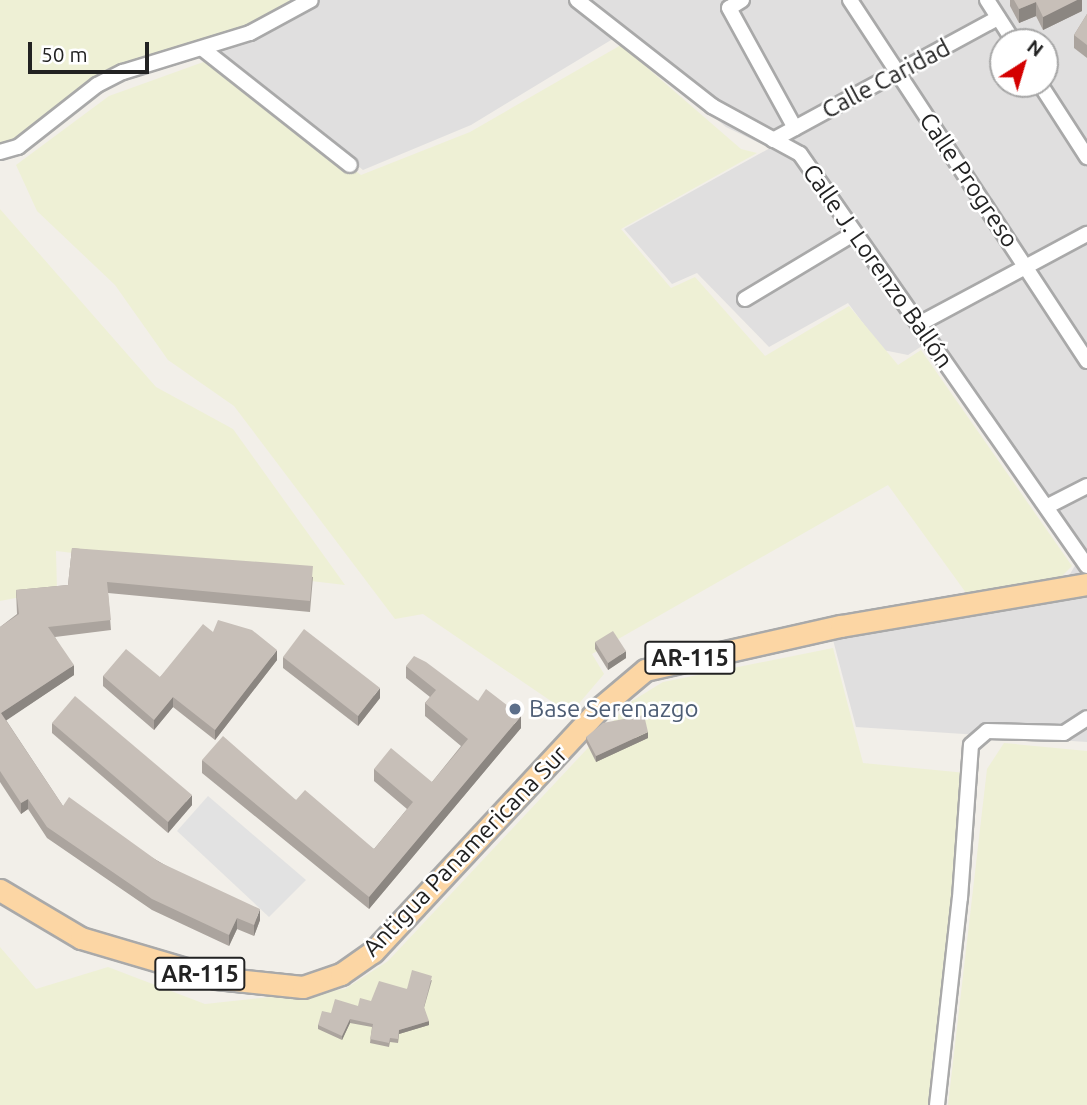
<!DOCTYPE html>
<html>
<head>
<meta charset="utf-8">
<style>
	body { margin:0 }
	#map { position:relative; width:1087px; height:1105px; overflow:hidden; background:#f2efe9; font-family:Ubuntu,sans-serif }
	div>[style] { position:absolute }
	.residential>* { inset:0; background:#e0dfdf }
	.farmland>* { inset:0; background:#eef0d5 }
	.parking>* { inset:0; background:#e2e2e2 }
	.roads { filter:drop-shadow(2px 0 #a9a9a9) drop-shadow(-2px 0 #a9a9a9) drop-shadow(0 2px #a9a9a9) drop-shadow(0 -2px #a9a9a9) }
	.street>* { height:14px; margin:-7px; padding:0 7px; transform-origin:7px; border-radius:7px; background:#fff }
	.primary>* { height:21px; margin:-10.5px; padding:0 10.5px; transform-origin:10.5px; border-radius:10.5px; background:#fcd6a4 }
	.wall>* { inset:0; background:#aba49e }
	.shaded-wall>* { inset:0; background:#8b8681 }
	.building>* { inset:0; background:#c7bfb8 }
	.dots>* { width:19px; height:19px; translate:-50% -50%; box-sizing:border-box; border:4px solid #fff; border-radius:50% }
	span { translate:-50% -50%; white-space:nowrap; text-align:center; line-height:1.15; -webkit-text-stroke:5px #fff; paint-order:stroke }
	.shield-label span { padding:2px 5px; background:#fff; border:2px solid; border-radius:5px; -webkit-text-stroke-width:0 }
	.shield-label { font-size:23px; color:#222; font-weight:700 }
	.street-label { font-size:24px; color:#222 }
	.service-label { font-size:24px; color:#4e5e75 }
	.left { translate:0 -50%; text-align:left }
	.north { position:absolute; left:989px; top:28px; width:70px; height:70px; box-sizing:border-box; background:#fff; border:2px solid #a7a7a7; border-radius:50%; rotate:37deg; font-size:19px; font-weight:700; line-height:28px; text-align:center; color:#222 }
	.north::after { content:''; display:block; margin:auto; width:24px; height:32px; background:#d40000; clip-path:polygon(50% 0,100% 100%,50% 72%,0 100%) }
	.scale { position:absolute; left:28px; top:42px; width:121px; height:32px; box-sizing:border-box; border:4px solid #222; border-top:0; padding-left:9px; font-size:21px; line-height:24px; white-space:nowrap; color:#222; -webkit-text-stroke:5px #fff; paint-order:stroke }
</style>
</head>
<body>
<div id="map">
	<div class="residential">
		<i style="clip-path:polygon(evenodd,302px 0,1087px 0,1087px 742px,856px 727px,828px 621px,1067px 579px,1076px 564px,925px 344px,908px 355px,883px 350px,848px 303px,769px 347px,697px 273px,672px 284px,624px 229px,770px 148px,726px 127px,616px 37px,471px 125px,363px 170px,214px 50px,302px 0,1003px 42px,1045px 42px,1045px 84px,1003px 84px,1003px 42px)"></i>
	</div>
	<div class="farmland">
		<i style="clip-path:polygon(0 0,294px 0,236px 32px,92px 84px,16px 147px,0 145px)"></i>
		<i style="clip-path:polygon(621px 45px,741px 149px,757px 153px,621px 229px,671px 288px,695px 277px,765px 356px,849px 306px,898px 365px,921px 350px,1072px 566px,1062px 576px,969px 597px,888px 485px,592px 654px,604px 674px,570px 714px,423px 614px,395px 619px,234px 406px,168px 360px,115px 285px,37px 211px,16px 165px,109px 96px,209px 60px,361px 175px,470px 132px)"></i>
		<i style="clip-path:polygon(0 209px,156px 387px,233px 429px,345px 585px,56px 551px,57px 590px,0 601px)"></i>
		<i style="clip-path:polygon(833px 648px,863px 763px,966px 773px,928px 1105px,0 1105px,0 947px,36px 989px,108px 967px,205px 1004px,345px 989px,388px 961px,632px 701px,663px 682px)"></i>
		<i style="clip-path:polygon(1004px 743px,1087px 751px,1087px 1105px,948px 1105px,987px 769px)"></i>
	</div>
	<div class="parking">
		<i style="clip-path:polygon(208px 796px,306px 880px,269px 917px,177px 831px)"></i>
	</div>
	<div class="roads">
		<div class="street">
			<i style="left:577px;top:0;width:172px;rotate:38.1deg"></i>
			<i style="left:712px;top:106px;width:100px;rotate:28.6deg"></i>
			<i style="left:800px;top:154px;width:502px;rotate:55.14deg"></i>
			<i style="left:742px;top:0;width:15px;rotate:148deg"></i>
			<i style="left:729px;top:8px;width:137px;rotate:61.2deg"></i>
			<i style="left:850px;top:0;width:432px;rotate:56.7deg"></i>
			<i style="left:987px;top:0;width:50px;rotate:57.3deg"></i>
			<i style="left:203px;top:49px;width:187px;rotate:38.3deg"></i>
			<i style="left:1040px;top:84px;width:87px;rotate:57.2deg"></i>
			<i style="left:773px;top:140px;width:256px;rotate:-28.5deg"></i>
			<i style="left:0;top:152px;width:19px;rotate:-16deg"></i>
			<i style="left:18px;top:147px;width:100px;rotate:-38.1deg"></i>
			<i style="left:97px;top:85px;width:29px;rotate:-27deg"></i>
			<i style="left:123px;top:72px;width:133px;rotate:-17.1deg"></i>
			<i style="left:250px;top:33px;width:69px;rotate:-28.4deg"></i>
			<i style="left:745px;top:299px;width:128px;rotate:-31deg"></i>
			<i style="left:919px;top:324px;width:191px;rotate:-28.2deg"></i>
			<i style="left:1048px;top:506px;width:44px;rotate:-27.1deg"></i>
			<i style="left:937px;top:1105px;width:208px;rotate:-83.7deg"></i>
			<i style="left:960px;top:898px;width:153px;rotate:-85.9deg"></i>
			<i style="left:971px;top:745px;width:21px;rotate:-41deg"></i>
			<i style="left:987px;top:731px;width:77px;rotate:1.5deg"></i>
			<i style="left:1064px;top:733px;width:27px;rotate:-33deg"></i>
		</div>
		<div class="primary">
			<i style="left:0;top:890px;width:94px;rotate:30.7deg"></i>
			<i style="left:81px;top:938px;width:141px;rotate:16.5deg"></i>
			<i style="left:216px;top:978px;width:87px;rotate:5.9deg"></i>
			<i style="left:303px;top:987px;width:40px;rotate:-18.9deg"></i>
			<i style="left:341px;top:974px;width:39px;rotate:-35deg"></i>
			<i style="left:373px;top:952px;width:333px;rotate:-47.1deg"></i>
			<i style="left:600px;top:708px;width:59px;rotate:-40.2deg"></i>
			<i style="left:645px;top:670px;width:201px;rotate:-12.7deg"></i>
			<i style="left:841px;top:626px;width:250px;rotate:-9.7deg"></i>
		</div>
	</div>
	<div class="wall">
		<i style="clip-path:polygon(1010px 0,1082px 0,1082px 11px,1043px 30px,1036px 16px,1019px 23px,1010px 6px)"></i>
		<i style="clip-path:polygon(1087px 14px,1087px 58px,1074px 48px,1074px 35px)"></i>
		<i style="clip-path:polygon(72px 548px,313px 577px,310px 612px,108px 593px,111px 630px,55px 637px,74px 675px,6px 720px,63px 806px,260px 920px,254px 936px,237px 929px,229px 946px,152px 910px,47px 838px,28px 809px,21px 814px,0 782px,0 627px,17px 614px,16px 590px,68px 585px)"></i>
		<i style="clip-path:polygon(213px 632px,277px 660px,215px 740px,173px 707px,154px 730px,103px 686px,103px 676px,160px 677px)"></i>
		<i style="clip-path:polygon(595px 642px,626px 658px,608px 670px,595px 649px)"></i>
		<i style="clip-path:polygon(283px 657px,380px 698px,358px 726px,283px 668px)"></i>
		<i style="clip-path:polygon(406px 666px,478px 701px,521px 728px,369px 909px,202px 773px,202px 760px,296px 800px,374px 849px,407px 809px,374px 781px,374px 769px,432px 782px,461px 746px,425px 716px,425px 703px,430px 697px,406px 678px)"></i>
		<i style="clip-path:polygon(52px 723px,192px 805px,168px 833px,52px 733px)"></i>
		<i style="clip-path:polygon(586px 737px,648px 738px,596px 762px,586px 742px)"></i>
		<i style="clip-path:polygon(432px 980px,424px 1008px,429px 1025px,399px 1034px,398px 1043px,390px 1042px,389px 1047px,370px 1043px,372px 1027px,350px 1023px,342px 1040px,318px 1029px,318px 1025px,331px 1013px,358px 1006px)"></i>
	</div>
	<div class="shaded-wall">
		<i style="clip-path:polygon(1077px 0,1082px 0,1082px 11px,1043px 30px,1043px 17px)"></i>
		<i style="clip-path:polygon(1036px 2px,1036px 16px,1019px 23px,1019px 9px)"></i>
		<i style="clip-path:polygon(277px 650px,277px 660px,215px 740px,215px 730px)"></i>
		<i style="clip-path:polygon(626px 651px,626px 658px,608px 670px,608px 663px)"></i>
		<i style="clip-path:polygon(74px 665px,74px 675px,1px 724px,1px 713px)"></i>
		<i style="clip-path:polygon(380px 688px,380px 698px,358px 726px,358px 716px)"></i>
		<i style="clip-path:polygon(173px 697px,173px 707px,154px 730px,154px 720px)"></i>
		<i style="clip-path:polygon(521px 716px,521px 728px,369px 909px,369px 897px)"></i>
		<i style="clip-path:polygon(648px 732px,648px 738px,596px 762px,596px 756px)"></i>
		<i style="clip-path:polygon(192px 795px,192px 805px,168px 833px,168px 822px)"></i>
		<i style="clip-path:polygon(28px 799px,28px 809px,21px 814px,21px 803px)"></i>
		<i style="clip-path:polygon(260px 909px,260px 920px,254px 936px,254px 925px)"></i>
		<i style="clip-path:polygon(237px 918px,237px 929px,229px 946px,229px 935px)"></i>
		<i style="clip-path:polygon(350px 1019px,350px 1023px,342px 1040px,342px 1036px)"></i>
		<i style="clip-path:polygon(429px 1021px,429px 1025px,399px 1034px,398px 1043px,399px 1030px)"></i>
	</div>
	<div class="building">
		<i style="clip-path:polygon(1014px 0,1077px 0,1043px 17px,1036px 2px,1019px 9px)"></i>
		<i style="clip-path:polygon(1087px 14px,1087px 45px,1074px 35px)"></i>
		<i style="clip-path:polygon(72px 548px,313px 566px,310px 601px,107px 582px,111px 620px,48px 627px,74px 665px,1px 713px,63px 806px,69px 797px,159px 862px,260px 909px,254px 925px,237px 918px,229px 935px,152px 899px,47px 827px,28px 799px,21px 803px,0 771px,0 627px,19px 614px,16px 590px,68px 585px)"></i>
		<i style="clip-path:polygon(218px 620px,252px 630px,277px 650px,215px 730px,173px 697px,154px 720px,103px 676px,126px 649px,160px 677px,203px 624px,213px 632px)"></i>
		<i style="clip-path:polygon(304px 629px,380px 688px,358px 716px,283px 657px)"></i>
		<i style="clip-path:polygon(613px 631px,626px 651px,608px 663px,595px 642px)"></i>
		<i style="clip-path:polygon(414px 656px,426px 662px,478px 701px,486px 689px,521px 716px,369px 897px,202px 760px,223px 736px,296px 800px,305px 790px,374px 849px,413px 802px,374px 769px,391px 748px,432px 782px,468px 739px,425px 703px,436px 690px,406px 666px)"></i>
		<i style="clip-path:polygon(75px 696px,192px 795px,168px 822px,52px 723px)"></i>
		<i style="clip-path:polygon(644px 715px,648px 732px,596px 756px,586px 737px,603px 723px)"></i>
		<i style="clip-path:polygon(412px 970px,432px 976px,424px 1007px,429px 1021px,399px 1030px,398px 1039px,390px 1038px,389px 1043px,370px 1039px,373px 1024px,350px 1019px,342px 1036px,318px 1025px,322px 1011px,331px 1013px,335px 999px,358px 1006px,360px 998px,371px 1001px,379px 981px,407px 989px)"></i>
	</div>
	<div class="dots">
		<i style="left:515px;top:709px;background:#5c6f8a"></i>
	</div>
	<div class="shield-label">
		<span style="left:690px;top:658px">AR-115</span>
		<span style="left:200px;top:974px">AR-115</span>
	</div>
	<div class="street-label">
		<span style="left:886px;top:79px;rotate:-28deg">Calle Caridad</span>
		<span style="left:969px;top:180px;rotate:56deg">Calle Progreso</span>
		<span style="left:878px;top:266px;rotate:55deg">Calle J. Lorenzo Ballón</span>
		<span style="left:465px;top:851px;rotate:-46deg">Antigua Panamericana Sur</span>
	</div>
	<div class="service-label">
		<span class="left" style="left:529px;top:709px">Base Serenazgo</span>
	</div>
	<div class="north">N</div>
	<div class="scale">50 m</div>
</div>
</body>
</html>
